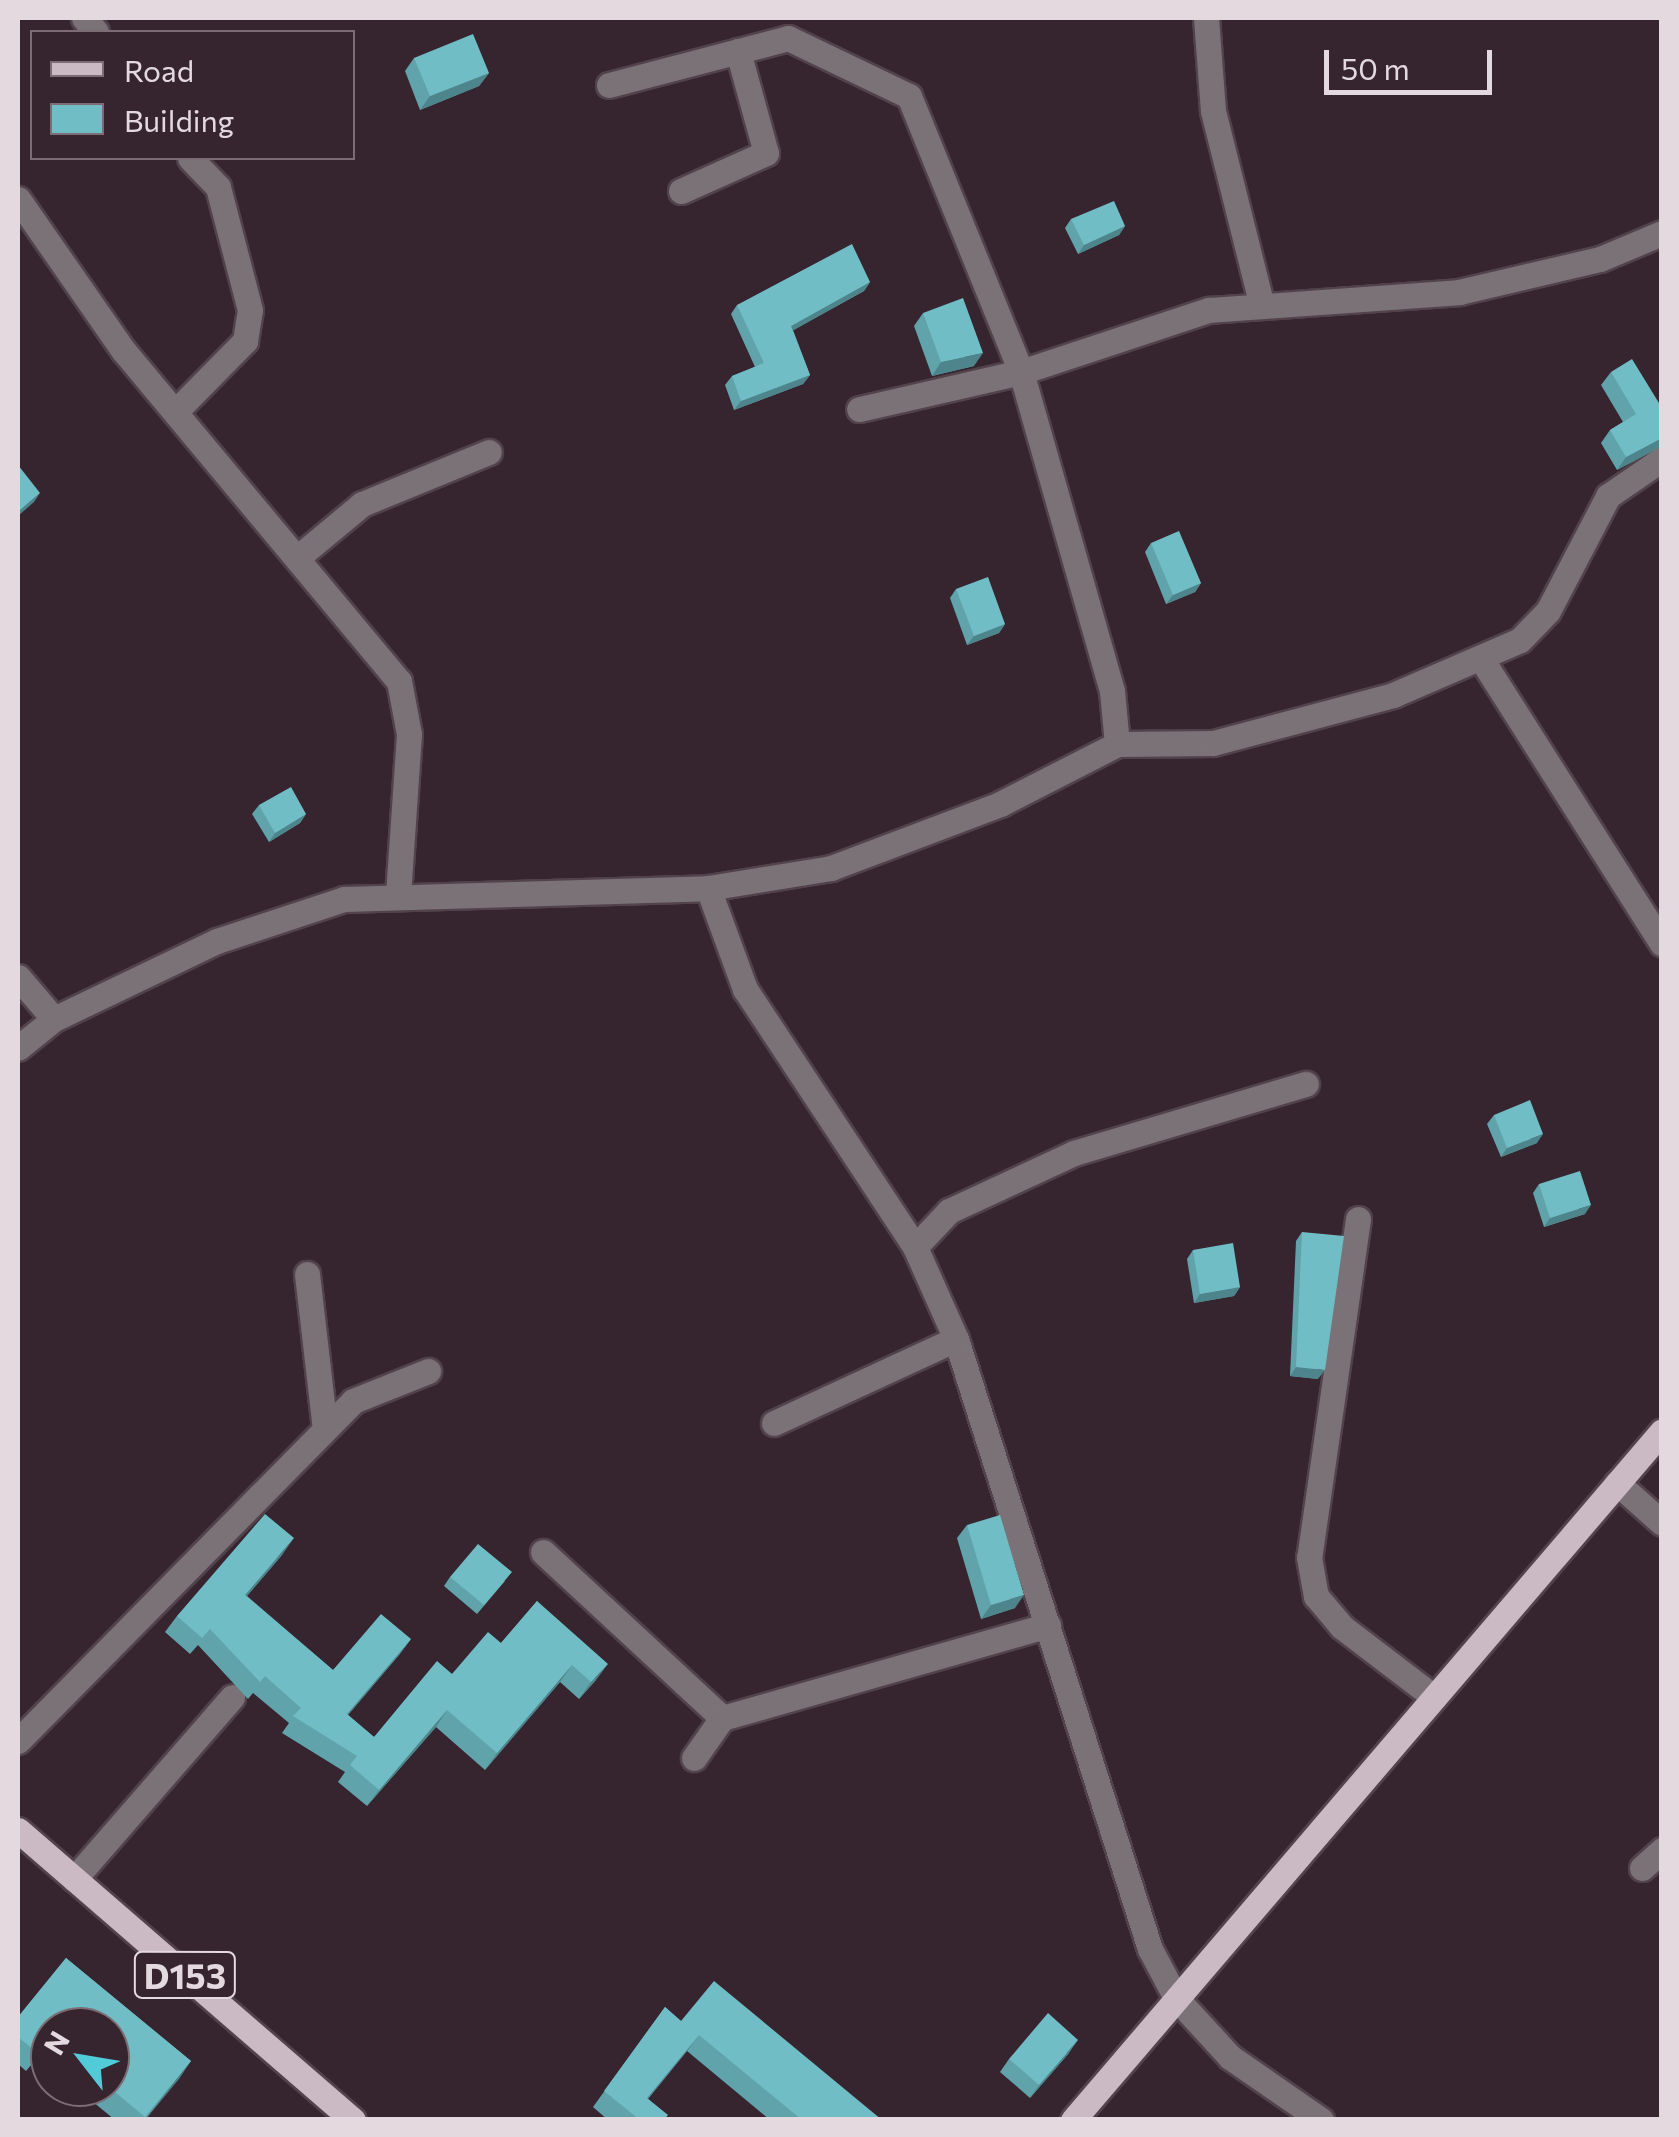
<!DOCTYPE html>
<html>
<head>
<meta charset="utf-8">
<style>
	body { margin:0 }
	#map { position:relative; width:1679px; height:2137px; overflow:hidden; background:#36252f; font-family:Commissioner,sans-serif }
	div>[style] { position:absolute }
	.roads { filter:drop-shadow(2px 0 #52424b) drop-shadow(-2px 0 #52424b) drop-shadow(0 2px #52424b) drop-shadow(0 -2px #52424b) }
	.minor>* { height:25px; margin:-12.5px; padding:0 12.5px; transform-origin:12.5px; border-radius:12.5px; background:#7b7277 }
	.major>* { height:25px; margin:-12.5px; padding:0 12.5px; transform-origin:12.5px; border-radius:12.5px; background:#cbb9c3 }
	.wall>* { inset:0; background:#60a3aa }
	.shaded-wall>* { inset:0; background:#4e848b }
	.building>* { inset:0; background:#70bdc6 }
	span { translate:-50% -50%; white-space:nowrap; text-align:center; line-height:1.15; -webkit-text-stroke:10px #36252f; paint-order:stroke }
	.shield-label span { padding:2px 8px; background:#36252f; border:2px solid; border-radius:8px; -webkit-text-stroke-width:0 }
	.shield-label { font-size:35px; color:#e4d9df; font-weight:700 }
	.frame { position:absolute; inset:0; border:20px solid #e4d9df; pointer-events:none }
	.legend { position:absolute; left:30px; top:30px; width:325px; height:130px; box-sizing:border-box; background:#36252f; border:2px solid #7c6d75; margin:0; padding:12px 18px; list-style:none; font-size:30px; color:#e4d9df }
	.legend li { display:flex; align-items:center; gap:20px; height:50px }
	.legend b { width:50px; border:2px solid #7c6d75 }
	.north { position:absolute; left:30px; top:2007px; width:100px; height:100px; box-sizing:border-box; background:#36252f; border:2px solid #7c6d75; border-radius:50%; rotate:301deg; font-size:28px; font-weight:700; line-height:40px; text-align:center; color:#e4d9df }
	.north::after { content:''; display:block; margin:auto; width:35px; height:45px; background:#52cbd9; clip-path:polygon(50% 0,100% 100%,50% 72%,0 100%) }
	.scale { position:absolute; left:1324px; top:50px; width:168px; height:45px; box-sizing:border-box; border:5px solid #e4d9df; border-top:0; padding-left:12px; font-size:30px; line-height:35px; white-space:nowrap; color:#e4d9df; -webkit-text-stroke:8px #36252f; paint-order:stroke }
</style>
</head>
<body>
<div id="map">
	<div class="roads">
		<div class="minor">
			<i style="left:84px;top:18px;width:18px;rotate:49deg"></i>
			<i style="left:1206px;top:18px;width:93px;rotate:85.7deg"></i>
			<i style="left:1213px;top:111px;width:201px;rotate:75.9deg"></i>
			<i style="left:609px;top:85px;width:185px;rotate:-14.7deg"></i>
			<i style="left:788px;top:38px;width:134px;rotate:25.6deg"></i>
			<i style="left:909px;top:96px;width:298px;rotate:67.9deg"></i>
			<i style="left:1021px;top:372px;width:166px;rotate:167.1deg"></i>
			<i style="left:681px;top:191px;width:93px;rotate:-24.1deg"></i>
			<i style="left:766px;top:153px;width:106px;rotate:-105.4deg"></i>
			<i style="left:18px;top:199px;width:184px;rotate:55.2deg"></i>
			<i style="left:123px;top:350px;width:431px;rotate:50.2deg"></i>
			<i style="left:399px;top:681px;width:54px;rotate:79.3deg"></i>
			<i style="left:409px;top:734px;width:162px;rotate:93.9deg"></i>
			<i style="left:175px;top:412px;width:100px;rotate:-45.4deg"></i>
			<i style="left:245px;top:341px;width:31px;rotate:-81deg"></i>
			<i style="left:250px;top:310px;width:127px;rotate:-104.6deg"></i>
			<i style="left:218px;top:187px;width:40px;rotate:-134deg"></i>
			<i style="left:297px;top:558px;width:85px;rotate:-39.7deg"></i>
			<i style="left:362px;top:504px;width:137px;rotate:-22.3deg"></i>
			<i style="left:1482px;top:660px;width:336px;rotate:57.6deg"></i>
			<i style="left:1117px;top:744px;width:53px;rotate:-95.4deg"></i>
			<i style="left:1112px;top:691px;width:332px;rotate:-105.9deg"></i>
			<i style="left:1021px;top:372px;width:198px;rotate:-18.3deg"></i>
			<i style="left:1209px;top:310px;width:251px;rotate:-4.1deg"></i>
			<i style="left:1459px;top:292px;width:145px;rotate:-13.2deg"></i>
			<i style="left:1600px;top:259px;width:67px;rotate:-22.8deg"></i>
			<i style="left:708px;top:888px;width:108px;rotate:69.9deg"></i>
			<i style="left:745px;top:989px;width:309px;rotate:56.6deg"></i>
			<i style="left:915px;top:1247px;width:101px;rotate:66deg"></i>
			<i style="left:956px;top:1339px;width:640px;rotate:72.36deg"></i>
			<i style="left:1150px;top:1949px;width:55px;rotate:62deg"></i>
			<i style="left:1176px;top:1998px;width:80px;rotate:47.5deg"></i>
			<i style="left:1230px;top:2057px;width:111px;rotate:34.7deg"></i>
			<i style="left:18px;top:977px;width:55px;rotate:49.4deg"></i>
			<i style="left:18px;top:1048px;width:46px;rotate:-38.9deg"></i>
			<i style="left:54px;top:1019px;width:181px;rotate:-25.6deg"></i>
			<i style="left:217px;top:941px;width:134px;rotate:-18.3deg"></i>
			<i style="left:344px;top:899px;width:364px;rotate:-1.7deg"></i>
			<i style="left:708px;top:888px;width:125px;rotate:-9.2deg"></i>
			<i style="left:831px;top:868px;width:181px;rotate:-20.7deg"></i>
			<i style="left:1000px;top:804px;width:131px;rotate:-27.1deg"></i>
			<i style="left:1117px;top:744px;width:96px;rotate:-0.6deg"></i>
			<i style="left:1213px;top:743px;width:186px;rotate:-14.9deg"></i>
			<i style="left:1393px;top:695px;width:138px;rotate:-23.4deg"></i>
			<i style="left:1520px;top:640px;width:40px;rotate:-46deg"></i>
			<i style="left:1548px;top:611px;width:130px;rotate:-62.4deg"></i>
			<i style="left:1608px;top:496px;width:65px;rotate:-34.4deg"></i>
			<i style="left:1358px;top:1219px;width:342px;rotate:98.2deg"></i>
			<i style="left:1309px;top:1557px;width:40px;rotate:80deg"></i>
			<i style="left:1316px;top:1596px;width:40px;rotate:50deg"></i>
			<i style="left:1342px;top:1627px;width:116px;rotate:37.3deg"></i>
			<i style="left:915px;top:1247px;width:50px;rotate:-46.6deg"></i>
			<i style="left:949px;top:1211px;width:138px;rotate:-24.9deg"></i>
			<i style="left:1074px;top:1153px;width:242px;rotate:-16.6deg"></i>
			<i style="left:307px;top:1274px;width:156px;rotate:83.4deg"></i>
			<i style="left:774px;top:1423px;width:200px;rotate:-24.8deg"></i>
			<i style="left:1617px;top:1483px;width:60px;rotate:41.6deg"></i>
			<i style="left:543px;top:1552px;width:244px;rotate:42.8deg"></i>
			<i style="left:722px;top:1718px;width:339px;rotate:-15.9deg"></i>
			<i style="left:18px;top:1741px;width:477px;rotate:-45.4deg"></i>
			<i style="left:353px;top:1401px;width:81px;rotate:-21.8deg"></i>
			<i style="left:694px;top:1758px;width:49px;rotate:-55deg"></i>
			<i style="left:1642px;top:1868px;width:27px;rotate:-42deg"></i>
			<i style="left:74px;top:1879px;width:241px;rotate:-49deg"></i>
		</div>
		<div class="major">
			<i style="left:18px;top:1830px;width:443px;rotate:40.9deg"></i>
			<i style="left:1073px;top:2120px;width:906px;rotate:-49.47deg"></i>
		</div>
	</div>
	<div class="wall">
		<i style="clip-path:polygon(414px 58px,489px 73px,479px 86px,420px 110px,405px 71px)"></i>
		<i style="clip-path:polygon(1071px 219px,1125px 226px,1119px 235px,1078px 254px,1065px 228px)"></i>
		<i style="clip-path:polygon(870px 282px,864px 291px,793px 330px,810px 375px,803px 384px,734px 410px,725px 385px,732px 376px,755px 367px,731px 314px,737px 305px)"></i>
		<i style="clip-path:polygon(923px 313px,974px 366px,932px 376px,914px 326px)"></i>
		<i style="clip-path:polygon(1611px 372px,1662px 408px,1662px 446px,1617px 470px,1601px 443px,1610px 430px,1623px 422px,1601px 385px)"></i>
		<i style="clip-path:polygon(1151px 543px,1201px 583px,1195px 592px,1166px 604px,1145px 552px)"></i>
		<i style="clip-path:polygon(956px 589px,1005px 624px,999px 633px,967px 645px,950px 598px)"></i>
		<i style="clip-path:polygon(259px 805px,306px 814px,300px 823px,269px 842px,252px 814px)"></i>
		<i style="clip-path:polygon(1494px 1115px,1537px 1143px,1501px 1157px,1487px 1124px)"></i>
		<i style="clip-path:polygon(1539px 1184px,1585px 1214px,1544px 1227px,1533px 1193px)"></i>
		<i style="clip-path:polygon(1302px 1232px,1318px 1379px,1290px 1376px,1296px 1241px)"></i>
		<i style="clip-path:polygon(1193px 1250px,1240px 1287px,1234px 1296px,1194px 1303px,1187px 1259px)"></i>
		<i style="clip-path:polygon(967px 1525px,1015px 1608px,981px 1619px,957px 1538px)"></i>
		<i style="clip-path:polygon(282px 1555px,247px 1596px,333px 1670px,411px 1639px,399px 1655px,348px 1715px,374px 1737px,452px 1674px,501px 1643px,537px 1601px,596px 1680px,579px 1699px,560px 1682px,485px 1770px,436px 1727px,367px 1806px,338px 1782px,345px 1772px,282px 1733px,289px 1723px,253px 1693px,248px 1699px,198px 1645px,190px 1654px,165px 1632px,177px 1616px)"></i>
		<i style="clip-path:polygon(450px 1577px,505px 1581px,477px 1614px,444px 1586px)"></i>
		<i style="clip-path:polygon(66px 1958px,191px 2061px,145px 2120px,115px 2120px,75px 2087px,110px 2087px,110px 2027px,50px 2027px,50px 2066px,38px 2057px,26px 2071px,18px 2064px,18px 2017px)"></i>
		<i style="clip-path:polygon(665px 2007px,681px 2021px,882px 2120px,770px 2120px,687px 2051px,648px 2099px,664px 2120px,608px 2120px,593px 2107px)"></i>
		<i style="clip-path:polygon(1069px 2053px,1030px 2098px,1000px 2072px,1009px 2059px)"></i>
	</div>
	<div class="shaded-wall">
		<i style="clip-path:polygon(489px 73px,479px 86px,420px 110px,430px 96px)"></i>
		<i style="clip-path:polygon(1125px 226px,1119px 235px,1078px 254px,1084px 245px)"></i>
		<i style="clip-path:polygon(870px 282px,864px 291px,785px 335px,791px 326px)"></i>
		<i style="clip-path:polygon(983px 353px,974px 366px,932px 376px,941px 362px)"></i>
		<i style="clip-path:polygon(810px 375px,803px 384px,734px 410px,741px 401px)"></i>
		<i style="clip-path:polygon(1662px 438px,1662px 446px,1617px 470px,1626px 457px)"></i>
		<i style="clip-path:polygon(40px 493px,34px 502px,18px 516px,18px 512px)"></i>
		<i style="clip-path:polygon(1201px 583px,1195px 592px,1166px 604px,1173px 595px)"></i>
		<i style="clip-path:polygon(1005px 624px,999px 633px,967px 645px,974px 636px)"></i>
		<i style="clip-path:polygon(306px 814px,300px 823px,269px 842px,275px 833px)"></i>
		<i style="clip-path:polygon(1543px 1134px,1537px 1143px,1501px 1157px,1507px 1148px)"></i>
		<i style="clip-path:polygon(1591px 1205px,1585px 1214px,1544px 1227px,1550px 1218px)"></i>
		<i style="clip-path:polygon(1240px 1287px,1234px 1296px,1194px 1303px,1200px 1294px)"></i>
		<i style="clip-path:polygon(1296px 1367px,1325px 1370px,1318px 1379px,1290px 1376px)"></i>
		<i style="clip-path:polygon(294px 1538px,282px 1555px,234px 1611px,245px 1595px)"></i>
		<i style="clip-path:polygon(1024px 1595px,1015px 1608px,981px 1619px,991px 1605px)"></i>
		<i style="clip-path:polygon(411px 1639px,399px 1655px,335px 1730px,347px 1714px)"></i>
		<i style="clip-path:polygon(608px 1664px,596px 1680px,579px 1699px,591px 1682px)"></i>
		<i style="clip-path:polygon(572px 1665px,560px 1682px,485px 1770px,497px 1753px)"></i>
		<i style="clip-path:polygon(447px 1710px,436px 1727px,367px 1806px,379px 1790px)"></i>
		<i style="clip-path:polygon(699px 2035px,687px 2051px,635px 2114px,647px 2098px)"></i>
		<i style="clip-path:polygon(1078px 2040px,1069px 2053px,1030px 2098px,1039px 2085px)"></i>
		<i style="clip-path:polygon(191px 2061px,179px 2079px,145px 2120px,144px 2120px)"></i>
	</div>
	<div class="building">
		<i style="clip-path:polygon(473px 34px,489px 73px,430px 96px,414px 58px)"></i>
		<i style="clip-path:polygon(1114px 201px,1125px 226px,1084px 245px,1071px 219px)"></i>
		<i style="clip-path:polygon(852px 244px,870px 282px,791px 326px,810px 375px,741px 401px,732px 376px,764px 363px,737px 305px)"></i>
		<i style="clip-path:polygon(963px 298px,983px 353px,941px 362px,923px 313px)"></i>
		<i style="clip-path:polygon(1632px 359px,1662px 408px,1662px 438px,1626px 457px,1610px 430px,1636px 414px,1611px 372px)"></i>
		<i style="clip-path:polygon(18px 465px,40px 493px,18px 512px)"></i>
		<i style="clip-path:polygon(1179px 531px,1201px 583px,1173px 595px,1151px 543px)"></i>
		<i style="clip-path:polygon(988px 577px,1005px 624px,974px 636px,956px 589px)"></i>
		<i style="clip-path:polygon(291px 787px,306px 814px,275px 833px,259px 805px)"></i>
		<i style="clip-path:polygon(1530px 1100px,1543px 1134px,1507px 1148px,1494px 1115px)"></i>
		<i style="clip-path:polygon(1580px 1171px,1591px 1205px,1550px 1218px,1539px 1184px)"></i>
		<i style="clip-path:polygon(1302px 1232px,1344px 1236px,1325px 1370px,1296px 1367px)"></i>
		<i style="clip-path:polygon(1233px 1243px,1240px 1287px,1200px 1294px,1193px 1250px)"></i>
		<i style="clip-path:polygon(265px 1514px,294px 1538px,245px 1595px,333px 1670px,381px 1614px,411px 1639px,347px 1714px,374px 1737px,437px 1661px,452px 1674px,488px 1632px,501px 1643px,537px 1601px,608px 1664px,591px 1682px,572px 1665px,497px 1753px,447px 1710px,379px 1790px,350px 1765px,357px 1756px,293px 1716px,301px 1708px,265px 1676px,260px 1682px,210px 1629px,202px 1638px,177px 1616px)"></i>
		<i style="clip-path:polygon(1000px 1515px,1024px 1595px,991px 1605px,967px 1525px)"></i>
		<i style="clip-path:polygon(478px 1544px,512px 1572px,484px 1605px,450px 1577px)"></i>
		<i style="clip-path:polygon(66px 1958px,191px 2061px,145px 2117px,109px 2087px,110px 2027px,50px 2027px,50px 2039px,38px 2053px,18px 2037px,18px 2017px)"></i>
		<i style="clip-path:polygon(714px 1981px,882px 2120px,802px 2120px,699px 2035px,647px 2098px,668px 2115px,664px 2120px,640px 2120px,604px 2091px,665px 2007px,681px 2021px)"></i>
		<i style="clip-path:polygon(1048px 2013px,1078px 2040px,1039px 2085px,1009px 2059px)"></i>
	</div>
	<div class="shield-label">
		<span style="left:185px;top:1975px">D153</span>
	</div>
	<div class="frame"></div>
	<ul class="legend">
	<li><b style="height:12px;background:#cbb9c3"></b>Road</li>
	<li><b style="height:28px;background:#70bdc6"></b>Building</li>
	</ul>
	<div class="north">N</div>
	<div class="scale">50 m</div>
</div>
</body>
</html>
